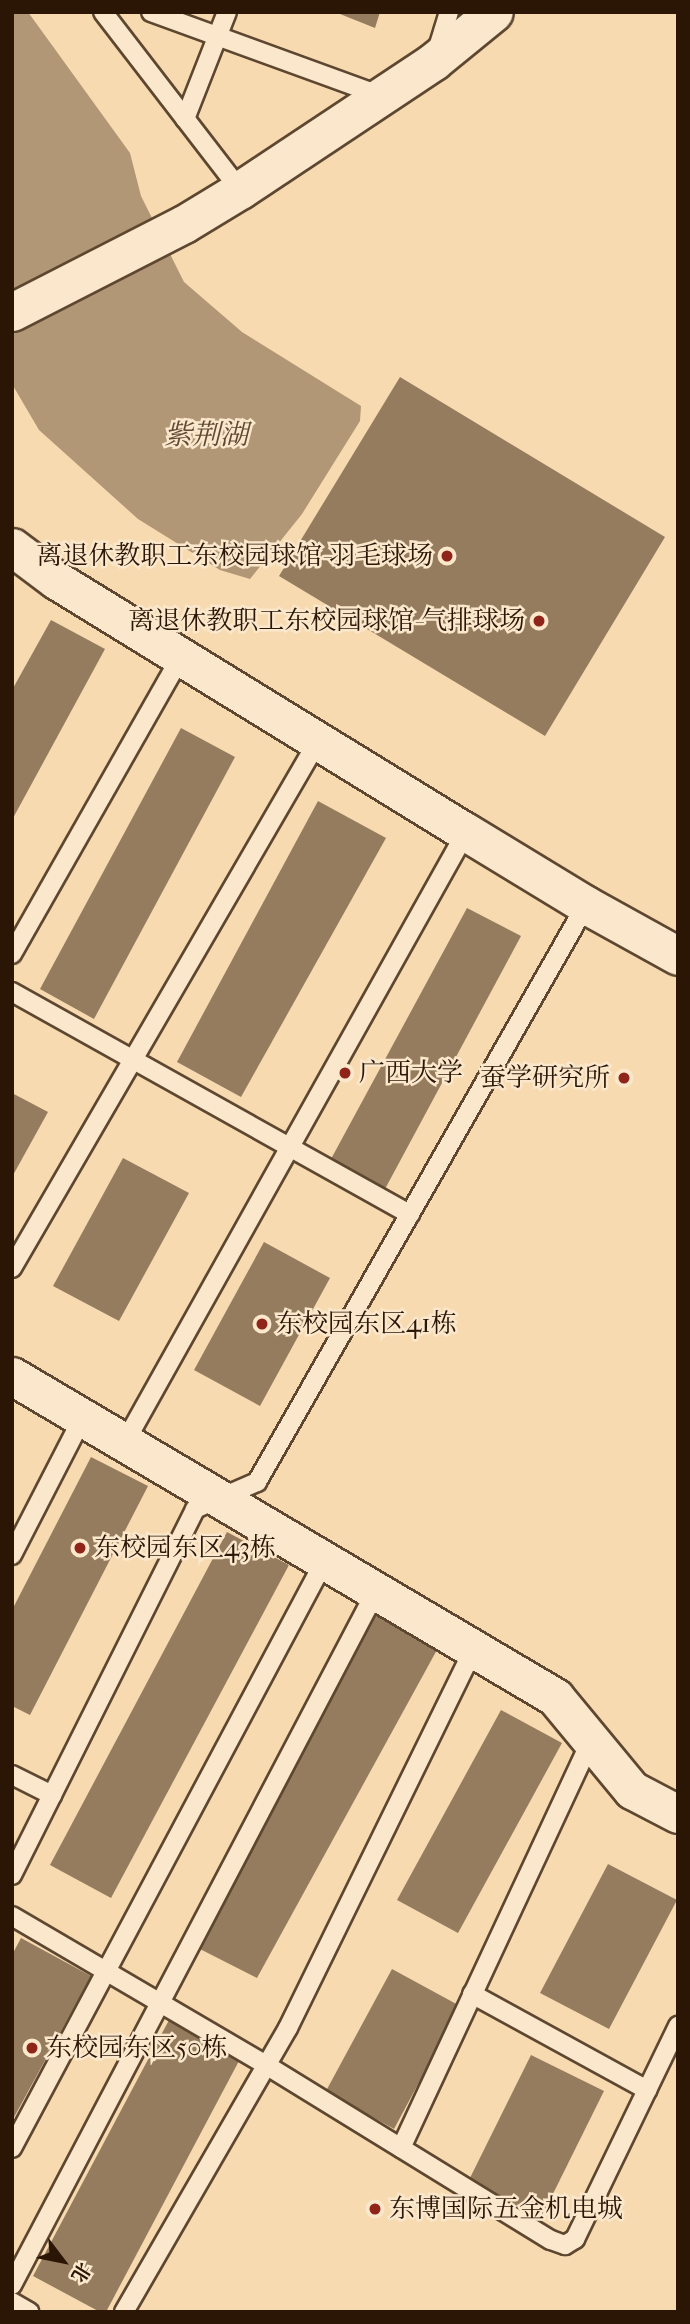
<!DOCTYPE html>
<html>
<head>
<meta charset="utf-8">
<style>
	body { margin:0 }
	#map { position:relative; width:690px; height:2324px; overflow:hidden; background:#f7dab0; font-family:"IM FELL French Canon","Noto Serif SC",serif }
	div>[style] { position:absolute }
	.water>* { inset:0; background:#b29776 }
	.building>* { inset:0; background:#957c5e }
	.roads { filter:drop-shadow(2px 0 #5e4730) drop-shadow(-2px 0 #5e4730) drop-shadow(0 2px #5e4730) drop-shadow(0 -2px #5e4730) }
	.lane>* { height:18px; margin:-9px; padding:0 9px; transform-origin:9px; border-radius:9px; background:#fae7cc }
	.street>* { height:37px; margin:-18.5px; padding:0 18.5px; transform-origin:18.5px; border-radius:18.5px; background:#fae7cc }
	.dots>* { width:19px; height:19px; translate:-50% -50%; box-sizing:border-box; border:4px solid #fae7cc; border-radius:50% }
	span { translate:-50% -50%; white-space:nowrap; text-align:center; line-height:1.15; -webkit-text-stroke:5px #fae7cc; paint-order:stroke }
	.poi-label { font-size:26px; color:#2b1606 }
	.right { translate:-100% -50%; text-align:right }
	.left { translate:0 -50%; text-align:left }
	.water-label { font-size:28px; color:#614a33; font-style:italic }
	.frame { position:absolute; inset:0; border:14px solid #2b1606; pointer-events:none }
	.north { position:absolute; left:28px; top:2226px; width:70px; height:70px; -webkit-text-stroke:5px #fae7cc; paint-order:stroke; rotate:122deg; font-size:19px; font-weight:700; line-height:28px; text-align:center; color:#2b1606 }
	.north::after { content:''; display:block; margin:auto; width:24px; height:32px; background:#2b1606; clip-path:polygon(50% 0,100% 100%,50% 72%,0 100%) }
</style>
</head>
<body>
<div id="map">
	<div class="water">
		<i style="clip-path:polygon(12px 12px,28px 12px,130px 153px,141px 196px,184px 282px,242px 332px,361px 406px,360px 421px,302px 514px,250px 579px,220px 570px,138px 519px,39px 430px,12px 384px)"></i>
	</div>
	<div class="building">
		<i style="clip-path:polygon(335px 12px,380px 12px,375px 28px)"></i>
		<i style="clip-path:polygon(400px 377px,665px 537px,545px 736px,279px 576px)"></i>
		<i style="clip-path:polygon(51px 620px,105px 649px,12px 820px,12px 690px)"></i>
		<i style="clip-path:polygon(181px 728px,235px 757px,94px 1019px,40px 989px)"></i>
		<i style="clip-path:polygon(318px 801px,386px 838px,241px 1097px,177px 1062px)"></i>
		<i style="clip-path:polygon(467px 908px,521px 936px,385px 1189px,331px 1159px)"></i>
		<i style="clip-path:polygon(12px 1093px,48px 1112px,12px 1177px)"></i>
		<i style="clip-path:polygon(123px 1158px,189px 1193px,119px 1321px,53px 1286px)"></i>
		<i style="clip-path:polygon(264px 1242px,330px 1278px,260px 1406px,194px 1370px)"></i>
		<i style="clip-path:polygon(91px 1457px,148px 1486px,30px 1715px,12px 1706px,12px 1610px)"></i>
		<i style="clip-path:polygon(227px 1532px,289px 1565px,111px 1898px,50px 1865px)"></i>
		<i style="clip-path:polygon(376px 1615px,438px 1648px,257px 1978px,198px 1948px)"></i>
		<i style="clip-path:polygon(501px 1710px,562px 1743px,458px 1933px,397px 1900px)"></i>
		<i style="clip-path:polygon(608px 1864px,677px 1900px,609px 2029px,540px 1993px)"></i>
		<i style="clip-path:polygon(21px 1938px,91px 1976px,12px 2121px,12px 1955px)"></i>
		<i style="clip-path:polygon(392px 1969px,460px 2006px,394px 2129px,326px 2091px)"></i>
		<i style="clip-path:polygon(169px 2020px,240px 2059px,106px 2312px,100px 2312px,33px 2276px)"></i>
		<i style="clip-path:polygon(531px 2055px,604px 2091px,540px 2220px,467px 2184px)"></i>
	</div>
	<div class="roads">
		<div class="lane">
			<i style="left:103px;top:12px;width:225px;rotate:52.4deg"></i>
			<i style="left:151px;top:12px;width:246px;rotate:20deg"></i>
			<i style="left:437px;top:51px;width:41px;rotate:-72.9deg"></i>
			<i style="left:185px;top:119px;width:115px;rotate:-68.6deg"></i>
			<i style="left:12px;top:954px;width:343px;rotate:-60.4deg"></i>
			<i style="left:12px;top:992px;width:456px;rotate:29.2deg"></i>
			<i style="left:12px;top:1268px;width:609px;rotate:-59.86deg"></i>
			<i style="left:125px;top:1442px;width:699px;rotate:-60.79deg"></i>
			<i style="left:12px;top:1555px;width:155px;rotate:-62.8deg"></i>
			<i style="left:12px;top:1775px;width:45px;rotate:26.6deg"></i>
			<i style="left:12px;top:1875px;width:409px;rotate:-63.4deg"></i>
			<i style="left:195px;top:1509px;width:68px;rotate:-23.5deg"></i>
			<i style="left:257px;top:1482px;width:664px;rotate:-60.31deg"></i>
			<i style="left:12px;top:1916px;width:294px;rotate:30.4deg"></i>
			<i style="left:266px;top:2065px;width:334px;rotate:31.6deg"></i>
			<i style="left:551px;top:2240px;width:15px;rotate:20deg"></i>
			<i style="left:565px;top:2245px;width:12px;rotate:-31deg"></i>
			<i style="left:575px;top:2239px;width:237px;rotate:-64.2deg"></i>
			<i style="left:472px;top:1994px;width:200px;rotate:28.7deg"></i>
			<i style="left:12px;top:2148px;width:666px;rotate:-61.97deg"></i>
			<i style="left:401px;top:2148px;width:450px;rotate:-65deg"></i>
			<i style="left:12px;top:2285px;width:784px;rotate:-62.32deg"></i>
			<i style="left:12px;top:2302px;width:20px;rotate:30deg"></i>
			<i style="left:124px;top:2312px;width:328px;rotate:-60deg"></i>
			<i style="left:288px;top:2028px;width:423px;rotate:-63.9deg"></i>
		</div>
		<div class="street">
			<i style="left:12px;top:312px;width:193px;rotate:-27.1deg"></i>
			<i style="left:184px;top:224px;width:66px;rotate:-31.3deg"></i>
			<i style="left:240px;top:190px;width:233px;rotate:-33.6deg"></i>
			<i style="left:434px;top:61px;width:77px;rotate:-39.2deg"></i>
			<i style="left:12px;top:547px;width:55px;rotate:36.9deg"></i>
			<i style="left:56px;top:580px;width:481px;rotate:31.6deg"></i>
			<i style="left:466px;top:832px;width:140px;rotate:31.3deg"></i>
			<i style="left:586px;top:905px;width:105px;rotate:29deg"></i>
			<i style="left:12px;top:1376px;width:631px;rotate:30.59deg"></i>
			<i style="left:555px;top:1697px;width:121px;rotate:50.4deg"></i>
			<i style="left:632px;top:1790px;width:52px;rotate:27.6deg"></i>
		</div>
	</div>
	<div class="dots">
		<i style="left:447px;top:556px;background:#8f2418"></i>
		<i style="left:539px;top:621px;background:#8f2418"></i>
		<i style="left:345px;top:1073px;background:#8f2418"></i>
		<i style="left:624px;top:1078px;background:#8f2418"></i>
		<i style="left:262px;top:1324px;background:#8f2418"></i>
		<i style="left:80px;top:1548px;background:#8f2418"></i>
		<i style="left:32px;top:2048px;background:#8f2418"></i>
		<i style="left:375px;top:2209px;background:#8f2418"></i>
	</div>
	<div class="poi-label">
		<span class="right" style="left:433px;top:556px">离退休教职工东校园球馆-羽毛球场</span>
		<span class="right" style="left:525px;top:621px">离退休教职工东校园球馆-气排球场</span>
		<span class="left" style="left:359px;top:1073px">广西大学</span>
		<span class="right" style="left:610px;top:1078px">蚕学研究所</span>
		<span class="left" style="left:276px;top:1324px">东校园东区41栋</span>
		<span class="left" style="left:94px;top:1548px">东校园东区43栋</span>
		<span class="left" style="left:46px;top:2048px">东校园东区50栋</span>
		<span class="left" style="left:389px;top:2209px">东博国际五金机电城</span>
	</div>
	<div class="water-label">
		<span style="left:206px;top:435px">紫荆湖</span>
	</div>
	<div class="frame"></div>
	<div class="north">北</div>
</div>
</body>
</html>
